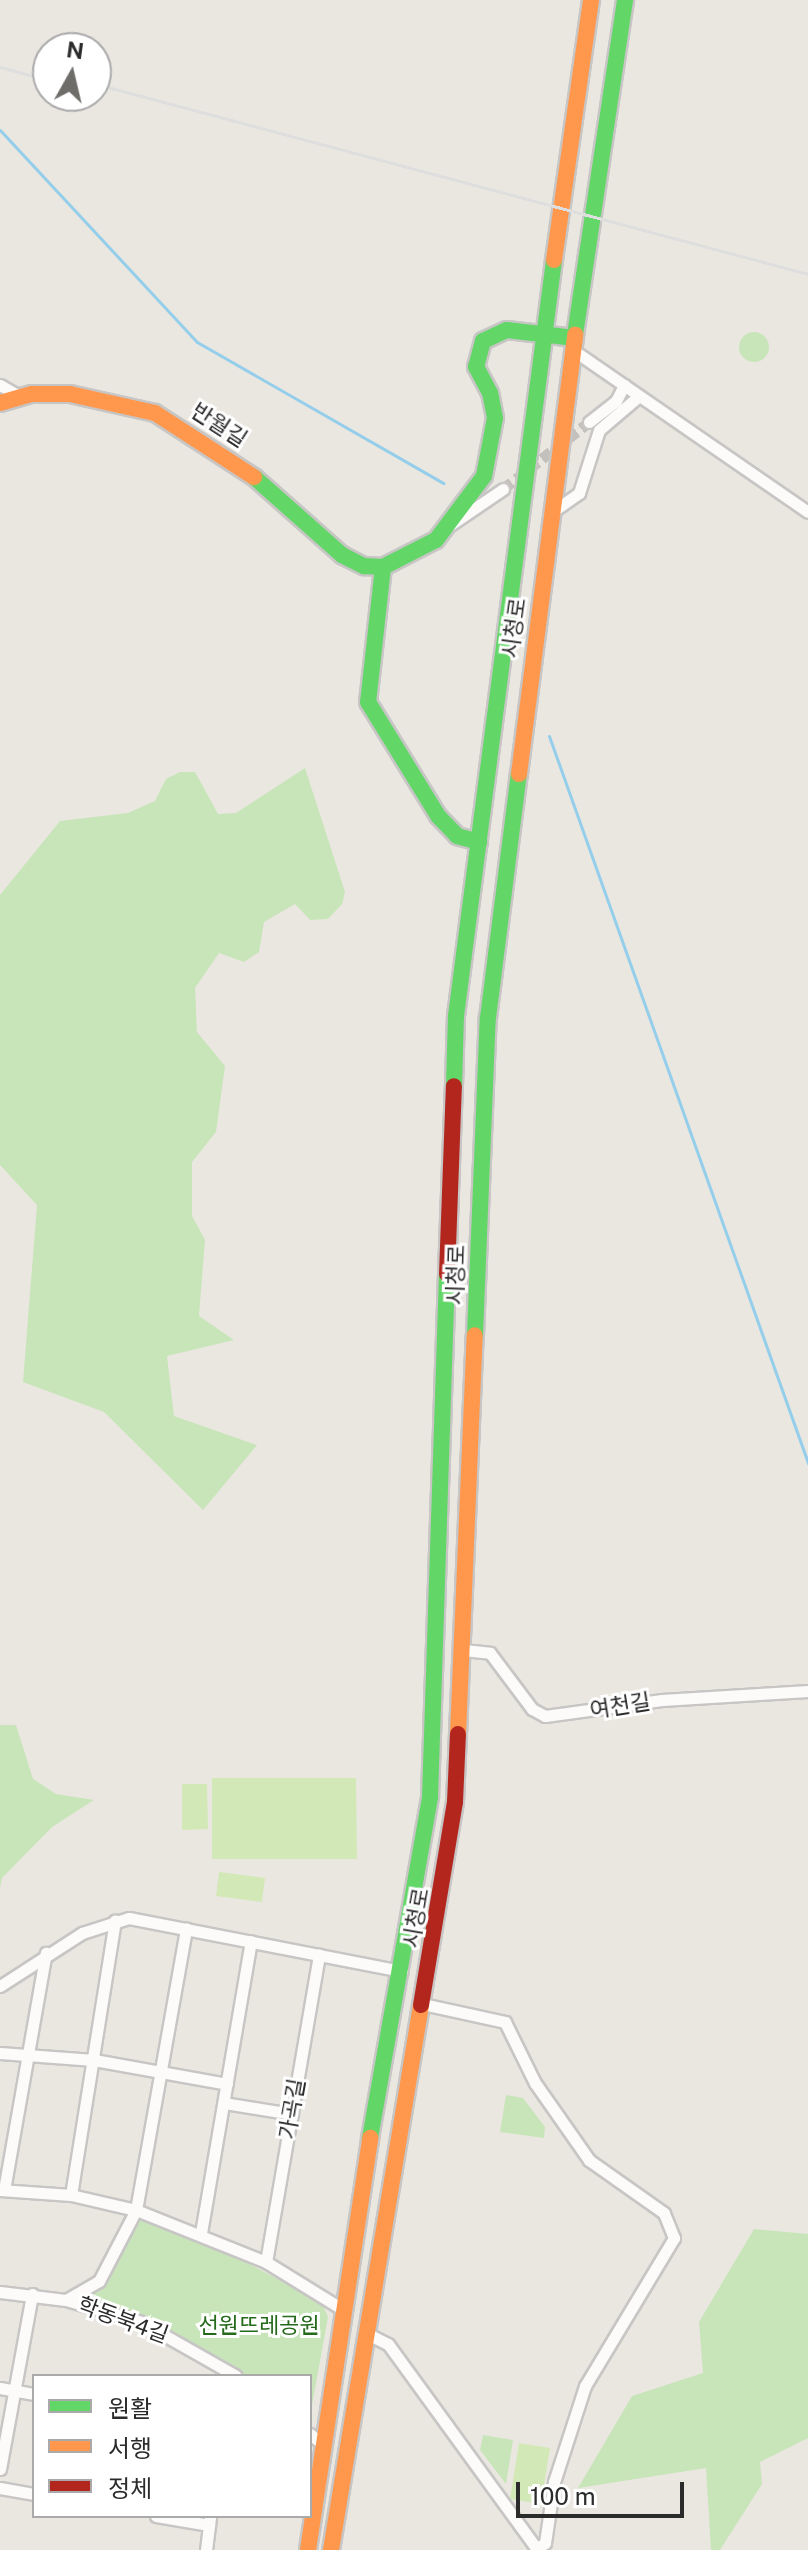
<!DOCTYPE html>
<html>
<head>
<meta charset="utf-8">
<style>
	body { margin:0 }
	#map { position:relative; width:808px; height:2550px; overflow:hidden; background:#eae7e0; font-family:"Public Sans","Noto Sans KR",sans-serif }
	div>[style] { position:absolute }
	.green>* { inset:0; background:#c8e5b9 }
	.round { border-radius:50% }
	.pitch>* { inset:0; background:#d2e9b7 }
	.stream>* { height:3px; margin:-1.5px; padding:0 1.5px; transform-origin:1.5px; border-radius:1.5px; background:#95ceeb }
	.street-tunnel>* { height:11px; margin-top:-5.5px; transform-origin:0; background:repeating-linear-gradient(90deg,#c4c1bc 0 11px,transparent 0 16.5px) }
	.roads { filter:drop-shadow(2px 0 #c7c6c5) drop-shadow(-2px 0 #c7c6c5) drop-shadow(0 2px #c7c6c5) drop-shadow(0 -2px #c7c6c5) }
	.street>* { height:11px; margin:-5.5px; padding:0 5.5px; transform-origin:5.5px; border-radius:5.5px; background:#fcfbfa }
	.fast>* { height:16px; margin:-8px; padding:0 8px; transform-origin:8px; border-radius:8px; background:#63d668 }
	.slow>* { height:16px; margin:-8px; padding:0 8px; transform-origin:8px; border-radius:8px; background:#ff974d }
	.jam>* { height:16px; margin:-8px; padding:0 8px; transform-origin:8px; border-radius:8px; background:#b3261e }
	.rail>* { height:3px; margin:-1.5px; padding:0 1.5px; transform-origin:1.5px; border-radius:1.5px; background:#dededf }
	span { translate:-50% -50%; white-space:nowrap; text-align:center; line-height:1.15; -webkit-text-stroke:6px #fff; paint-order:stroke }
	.street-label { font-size:22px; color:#2b2b2b }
	.park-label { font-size:22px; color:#246a1a }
	.legend { position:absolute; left:32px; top:2374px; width:280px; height:144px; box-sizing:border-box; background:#fff; border:2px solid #aaa; margin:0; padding:10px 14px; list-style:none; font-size:24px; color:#2b2b2b }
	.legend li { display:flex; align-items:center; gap:16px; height:40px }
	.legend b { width:40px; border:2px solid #aaa }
	.north { position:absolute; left:32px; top:32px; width:80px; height:80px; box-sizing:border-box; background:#fff; border:2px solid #aaa; border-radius:50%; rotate:8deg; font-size:22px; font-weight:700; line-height:32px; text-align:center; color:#2b2b2b }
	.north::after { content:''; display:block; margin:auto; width:28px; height:36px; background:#6e6d6a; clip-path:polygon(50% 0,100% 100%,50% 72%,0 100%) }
	.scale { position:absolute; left:516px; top:2482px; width:168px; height:36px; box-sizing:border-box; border:4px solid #2b2b2b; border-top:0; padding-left:10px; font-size:24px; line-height:28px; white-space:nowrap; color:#2b2b2b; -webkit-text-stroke:6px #fff; paint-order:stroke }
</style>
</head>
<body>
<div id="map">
	<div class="green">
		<i class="round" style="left:739px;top:332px;width:30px;height:30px"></i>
		<i style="clip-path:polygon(305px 768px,345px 892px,342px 904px,328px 919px,310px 920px,295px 904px,264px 922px,259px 952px,244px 962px,219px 953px,195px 988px,197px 1032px,225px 1066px,216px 1132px,192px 1162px,192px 1216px,205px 1240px,199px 1316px,234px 1340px,167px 1356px,174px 1416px,257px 1445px,203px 1510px,104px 1412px,23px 1382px,37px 1205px,0 1165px,0 895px,60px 821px,128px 813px,155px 801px,166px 779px,180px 772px,195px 772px,218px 814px,236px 813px)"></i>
		<i style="clip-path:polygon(0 1725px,16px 1725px,33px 1779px,56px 1794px,94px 1800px,52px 1827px,2px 1878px,0 1888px)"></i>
		<i style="clip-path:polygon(506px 2095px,523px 2098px,545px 2127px,544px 2138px,500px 2132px)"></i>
		<i style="clip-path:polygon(139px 2218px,218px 2247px,322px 2303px,328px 2317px,310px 2416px,310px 2376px,243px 2376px,154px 2323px,78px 2299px,102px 2285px)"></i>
		<i style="clip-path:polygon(754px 2229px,808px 2234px,808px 2438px,760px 2462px,762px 2484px,720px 2550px,711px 2550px,706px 2468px,578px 2488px,632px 2396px,703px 2373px,699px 2322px)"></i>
		<i style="clip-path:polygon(483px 2435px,513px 2440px,506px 2484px,480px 2450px)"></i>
	</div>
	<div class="pitch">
		<i style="clip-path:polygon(212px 1778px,356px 1778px,357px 1859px,212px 1859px)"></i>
		<i style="clip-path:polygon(182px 1784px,207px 1784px,208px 1829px,182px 1830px)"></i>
		<i style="clip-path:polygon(219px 1872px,265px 1878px,262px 1902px,216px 1896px)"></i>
		<i style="clip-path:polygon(519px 2443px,550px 2448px,541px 2504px,510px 2499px)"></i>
	</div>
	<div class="stream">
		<i style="left:0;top:130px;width:289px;rotate:47.1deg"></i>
		<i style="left:197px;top:342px;width:284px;rotate:29.8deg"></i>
		<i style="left:549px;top:736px;width:772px;rotate:70.39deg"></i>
	</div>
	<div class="street-tunnel">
		<i style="left:503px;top:489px;width:109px;rotate:-37.9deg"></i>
	</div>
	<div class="roads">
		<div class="street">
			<i style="left:573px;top:350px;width:285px;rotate:34.6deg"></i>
			<i style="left:0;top:385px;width:22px;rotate:30deg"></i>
			<i style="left:589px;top:422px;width:34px;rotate:-38deg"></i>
			<i style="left:616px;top:401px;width:18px;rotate:-63deg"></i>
			<i style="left:552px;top:512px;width:33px;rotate:-35deg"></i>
			<i style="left:579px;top:493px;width:66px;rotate:-72.4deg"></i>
			<i style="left:599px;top:430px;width:52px;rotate:-40.4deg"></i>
			<i style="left:450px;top:525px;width:64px;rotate:-34.2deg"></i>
			<i style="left:463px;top:1650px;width:27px;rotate:6deg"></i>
			<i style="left:490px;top:1653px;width:70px;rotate:53.1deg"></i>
			<i style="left:532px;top:1709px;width:15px;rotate:28deg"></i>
			<i style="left:545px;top:1716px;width:118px;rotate:-7.8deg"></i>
			<i style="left:662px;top:1700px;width:146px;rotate:-3.5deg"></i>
			<i style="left:0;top:1986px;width:98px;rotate:-32.9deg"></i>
			<i style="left:82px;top:1933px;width:49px;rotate:-17.7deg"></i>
			<i style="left:129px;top:1918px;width:278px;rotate:11deg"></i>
			<i style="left:0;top:2053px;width:94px;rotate:4.3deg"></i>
			<i style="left:94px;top:2060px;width:135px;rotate:10.2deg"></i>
			<i style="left:224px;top:2103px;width:69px;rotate:9.2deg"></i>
			<i style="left:0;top:2190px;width:71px;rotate:4deg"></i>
			<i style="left:71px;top:2195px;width:67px;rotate:13deg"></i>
			<i style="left:136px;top:2210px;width:140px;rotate:21.8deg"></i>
			<i style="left:266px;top:2262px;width:89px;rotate:31.7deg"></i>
			<i style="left:4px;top:2190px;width:241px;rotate:-80deg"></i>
			<i style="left:71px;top:2195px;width:278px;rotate:-80.9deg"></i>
			<i style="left:201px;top:2233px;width:296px;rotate:-80.3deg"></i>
			<i style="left:266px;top:2262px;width:312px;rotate:-80.2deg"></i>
			<i style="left:0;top:2292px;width:66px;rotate:6.9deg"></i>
			<i style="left:66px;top:2300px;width:78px;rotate:16.3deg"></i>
			<i style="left:141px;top:2322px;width:109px;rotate:29.6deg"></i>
			<i style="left:66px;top:2300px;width:38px;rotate:-30deg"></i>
			<i style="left:99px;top:2281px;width:80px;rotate:-62.5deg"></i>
			<i style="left:136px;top:2210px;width:286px;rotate:-79.9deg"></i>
			<i style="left:364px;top:2332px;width:27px;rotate:27deg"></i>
			<i style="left:388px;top:2344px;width:253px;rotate:54deg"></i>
			<i style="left:537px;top:2549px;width:10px;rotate:-37deg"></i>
			<i style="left:545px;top:2543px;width:62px;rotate:-81.6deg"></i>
			<i style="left:554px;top:2482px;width:101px;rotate:-72.1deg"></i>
			<i style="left:585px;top:2386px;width:173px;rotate:-59deg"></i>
			<i style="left:674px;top:2238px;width:27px;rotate:-112deg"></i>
			<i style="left:664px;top:2213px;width:92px;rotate:-144.8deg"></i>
			<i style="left:589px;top:2160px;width:94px;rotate:-125deg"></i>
			<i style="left:535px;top:2083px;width:68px;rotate:-116.2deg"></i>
			<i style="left:505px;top:2022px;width:84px;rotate:-167.6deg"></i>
			<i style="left:0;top:2388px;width:35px;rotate:10deg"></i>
			<i style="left:310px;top:2434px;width:14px;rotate:39deg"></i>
			<i style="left:0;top:2469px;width:178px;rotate:-79.6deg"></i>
			<i style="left:0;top:2488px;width:35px;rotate:10deg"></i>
			<i style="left:156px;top:2516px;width:54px;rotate:9.6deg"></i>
			<i style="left:206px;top:2550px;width:34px;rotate:-83deg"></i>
		</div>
		<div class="fast">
			<i style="left:575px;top:335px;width:339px;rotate:-81.5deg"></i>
			<i style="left:254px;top:477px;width:118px;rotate:41.6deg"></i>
			<i style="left:342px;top:555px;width:25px;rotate:27deg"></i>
			<i style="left:364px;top:566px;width:19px;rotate:3deg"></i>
			<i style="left:383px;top:567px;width:59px;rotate:-27deg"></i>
			<i style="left:436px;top:540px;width:80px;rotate:-53.1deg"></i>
			<i style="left:484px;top:476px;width:59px;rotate:-79.3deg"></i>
			<i style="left:495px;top:418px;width:25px;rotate:-101deg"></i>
			<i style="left:490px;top:393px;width:30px;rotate:-118deg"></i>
			<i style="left:476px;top:367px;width:27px;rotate:-75deg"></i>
			<i style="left:483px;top:341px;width:26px;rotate:-25deg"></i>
			<i style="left:507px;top:330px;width:68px;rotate:6.7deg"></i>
			<i style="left:383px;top:567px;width:136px;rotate:96.3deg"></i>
			<i style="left:368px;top:702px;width:134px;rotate:58.4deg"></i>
			<i style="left:438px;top:816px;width:28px;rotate:46deg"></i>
			<i style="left:457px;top:836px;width:23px;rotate:15deg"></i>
			<i style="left:454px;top:1086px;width:70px;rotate:-88.4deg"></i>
			<i style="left:456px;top:1016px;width:762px;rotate:-82.61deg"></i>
			<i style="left:475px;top:1335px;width:317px;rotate:-87.7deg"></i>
			<i style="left:488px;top:1018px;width:246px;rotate:-82.8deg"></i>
			<i style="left:370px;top:2138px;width:346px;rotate:-80deg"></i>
			<i style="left:430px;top:1797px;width:523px;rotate:-88.14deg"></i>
		</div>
		<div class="slow">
			<i style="left:554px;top:260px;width:263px;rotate:-81.9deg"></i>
			<i style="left:0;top:403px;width:33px;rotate:-16deg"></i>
			<i style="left:32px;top:394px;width:38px"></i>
			<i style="left:70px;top:394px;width:87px;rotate:12.6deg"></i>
			<i style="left:155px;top:413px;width:118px;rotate:32.9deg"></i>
			<i style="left:519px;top:774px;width:443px;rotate:-82.7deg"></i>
			<i style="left:458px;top:1734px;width:399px;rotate:-87.6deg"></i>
			<i style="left:308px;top:2550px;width:417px;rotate:-81.4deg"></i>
			<i style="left:331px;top:2550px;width:552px;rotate:-80.62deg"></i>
		</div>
		<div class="jam">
			<i style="left:447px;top:1274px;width:188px;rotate:-87.9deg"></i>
			<i style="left:421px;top:2005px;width:206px;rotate:-80.5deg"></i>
			<i style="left:455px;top:1802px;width:68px;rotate:-87.5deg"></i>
		</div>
	</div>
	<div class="rail">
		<i style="left:0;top:67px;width:50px;rotate:15.2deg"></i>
		<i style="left:96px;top:84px;width:737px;rotate:14.94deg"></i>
	</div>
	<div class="street-label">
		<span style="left:219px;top:425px;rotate:33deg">반월길</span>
		<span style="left:514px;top:628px;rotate:-82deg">시청로</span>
		<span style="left:456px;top:1275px;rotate:-88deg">시청로</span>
		<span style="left:620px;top:1706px;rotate:-9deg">여천길</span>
		<span style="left:416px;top:1918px;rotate:-80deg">시청로</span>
		<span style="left:292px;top:2109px;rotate:-80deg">가곡길</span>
		<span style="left:123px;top:2320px;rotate:20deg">학동북4길</span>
	</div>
	<div class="park-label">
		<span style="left:259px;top:2326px">선원뜨레공원</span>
	</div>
	<ul class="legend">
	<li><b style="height:10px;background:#63d668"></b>원활</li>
	<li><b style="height:10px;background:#ff974d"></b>서행</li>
	<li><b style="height:10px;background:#b3261e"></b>정체</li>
	</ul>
	<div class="north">N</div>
	<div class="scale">100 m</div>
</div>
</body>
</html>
